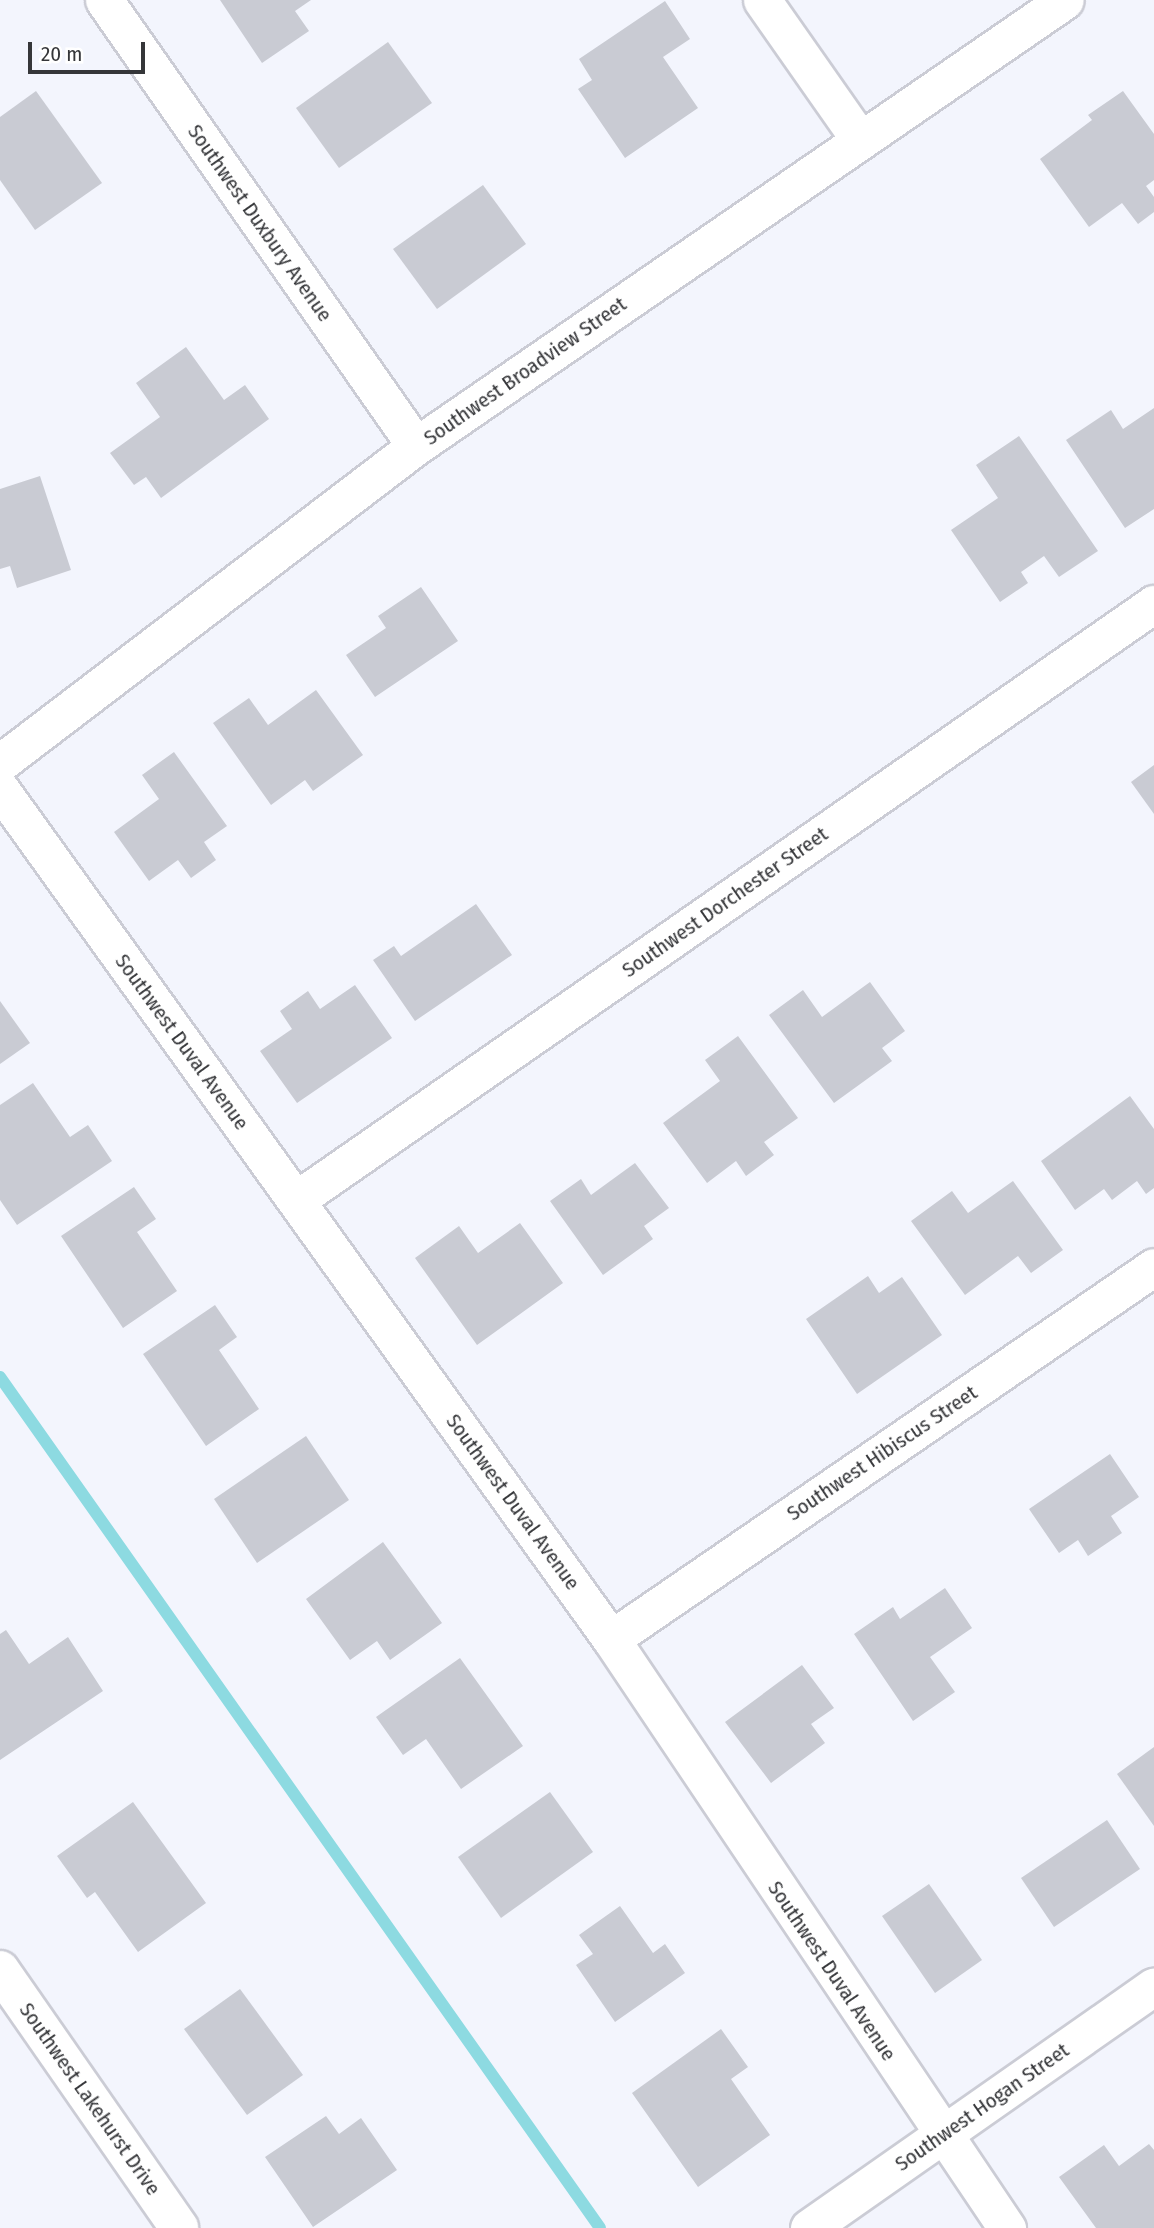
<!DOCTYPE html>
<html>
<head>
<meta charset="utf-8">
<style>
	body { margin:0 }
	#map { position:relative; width:1154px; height:2228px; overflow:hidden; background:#f3f5fd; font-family:"Fira Sans Condensed",sans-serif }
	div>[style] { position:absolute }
	.stream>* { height:12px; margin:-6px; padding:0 6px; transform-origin:6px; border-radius:6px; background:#8ddae1 }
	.building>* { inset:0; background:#c9cbd3 }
	.roads { filter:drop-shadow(2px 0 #cbccd5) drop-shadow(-2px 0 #cbccd5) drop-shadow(0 2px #cbccd5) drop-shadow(0 -2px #cbccd5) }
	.street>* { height:37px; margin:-18.5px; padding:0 18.5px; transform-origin:18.5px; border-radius:18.5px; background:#fff }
	.secondary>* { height:38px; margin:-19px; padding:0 19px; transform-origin:19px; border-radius:19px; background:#fff }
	span { translate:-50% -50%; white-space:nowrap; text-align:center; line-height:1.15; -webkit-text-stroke:7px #fff; paint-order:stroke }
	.street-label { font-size:21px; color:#353639 }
	.scale { position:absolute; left:28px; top:42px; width:117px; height:32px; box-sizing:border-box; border:4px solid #353639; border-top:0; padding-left:9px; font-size:21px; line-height:24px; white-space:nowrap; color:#353639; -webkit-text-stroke:5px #fff; paint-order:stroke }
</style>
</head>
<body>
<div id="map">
	<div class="stream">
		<i style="left:0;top:1377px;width:1041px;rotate:54.81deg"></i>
	</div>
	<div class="building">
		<i style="clip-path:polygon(220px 0,311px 0,295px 11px,309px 31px,262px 63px)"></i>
		<i style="clip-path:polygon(665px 1px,690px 39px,663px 57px,698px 108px,625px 158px,578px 89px,592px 80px,579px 59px)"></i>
		<i style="clip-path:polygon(388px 42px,432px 103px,339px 168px,296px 108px)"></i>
		<i style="clip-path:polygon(36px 91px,102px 183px,35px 230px,0 180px,0 117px)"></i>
		<i style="clip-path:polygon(1123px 91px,1154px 134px,1154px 180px,1146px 186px,1154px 197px,1154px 212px,1138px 224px,1122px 203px,1089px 227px,1040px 159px,1092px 120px,1088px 115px)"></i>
		<i style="clip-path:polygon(483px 185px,526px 244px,437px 309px,393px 249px)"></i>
		<i style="clip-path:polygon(186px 347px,224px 400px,245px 385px,269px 419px,161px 498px,146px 477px,134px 485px,110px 453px,160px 417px,136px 383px)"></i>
		<i style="clip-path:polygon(1154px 408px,1154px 509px,1125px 528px,1066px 440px,1111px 410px,1123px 429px)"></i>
		<i style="clip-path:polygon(1019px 436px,1098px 551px,1059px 577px,1044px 556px,1021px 572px,1028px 583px,1000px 602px,951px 530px,998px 498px,976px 465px)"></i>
		<i style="clip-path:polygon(40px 476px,71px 570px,17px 588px,10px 566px,0 569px,0 489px)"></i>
		<i style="clip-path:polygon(421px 587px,458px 641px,375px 697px,346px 655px,386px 628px,378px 616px)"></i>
		<i style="clip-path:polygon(316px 690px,363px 755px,313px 791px,305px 780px,271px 805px,213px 723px,249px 698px,268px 725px)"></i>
		<i style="clip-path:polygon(174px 752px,227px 826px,204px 842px,216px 860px,191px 878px,178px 860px,149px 881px,114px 832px,159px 799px,142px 775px)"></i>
		<i style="clip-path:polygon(1154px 765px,1154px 814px,1131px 782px)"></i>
		<i style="clip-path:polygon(476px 904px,512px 955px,415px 1021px,373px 960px,394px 946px,401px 956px)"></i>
		<i style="clip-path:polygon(870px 982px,905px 1031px,882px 1048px,892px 1061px,834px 1103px,769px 1015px,803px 990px,822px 1017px)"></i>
		<i style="clip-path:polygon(355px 985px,392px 1038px,297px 1103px,260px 1051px,292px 1029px,280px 1011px,308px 991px,320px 1009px)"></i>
		<i style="clip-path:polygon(0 1001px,30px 1043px,0 1064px)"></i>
		<i style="clip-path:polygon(738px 1036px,798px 1118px,764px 1142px,774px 1155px,746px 1176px,736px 1161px,707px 1183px,663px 1123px,720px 1081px,705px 1060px)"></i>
		<i style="clip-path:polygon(33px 1083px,70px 1137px,88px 1125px,112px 1161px,17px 1225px,0 1200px,0 1105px)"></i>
		<i style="clip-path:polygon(1130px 1096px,1154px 1129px,1154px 1188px,1146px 1194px,1137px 1181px,1112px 1200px,1104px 1189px,1075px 1210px,1041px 1161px)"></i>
		<i style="clip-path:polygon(635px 1163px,669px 1208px,644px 1226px,653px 1239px,603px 1275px,550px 1201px,581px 1179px,591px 1195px)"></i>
		<i style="clip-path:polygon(1013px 1181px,1063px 1250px,1031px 1273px,1018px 1256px,965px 1295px,911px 1221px,952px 1191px,968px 1213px)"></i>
		<i style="clip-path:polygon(134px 1187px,156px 1219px,137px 1232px,177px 1291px,123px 1328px,61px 1236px)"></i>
		<i style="clip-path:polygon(520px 1223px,563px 1283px,477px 1345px,415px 1258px,459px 1226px,478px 1253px)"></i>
		<i style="clip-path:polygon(868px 1276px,879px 1293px,902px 1277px,942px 1335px,857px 1394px,806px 1319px)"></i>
		<i style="clip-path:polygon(215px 1305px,237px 1337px,219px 1350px,259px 1409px,206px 1446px,143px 1354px)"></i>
		<i style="clip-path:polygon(306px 1436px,349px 1500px,257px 1563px,214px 1499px)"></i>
		<i style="clip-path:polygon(1110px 1454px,1139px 1497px,1111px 1516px,1122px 1533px,1088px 1556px,1078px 1540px,1059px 1553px,1029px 1509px)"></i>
		<i style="clip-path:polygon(383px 1542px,442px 1623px,390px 1660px,377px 1641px,350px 1660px,306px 1599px)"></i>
		<i style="clip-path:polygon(945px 1588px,972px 1628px,930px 1657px,955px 1692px,913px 1721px,854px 1634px,893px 1607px,900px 1619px)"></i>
		<i style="clip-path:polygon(6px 1630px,29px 1664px,68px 1637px,103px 1691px,0 1760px,0 1634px)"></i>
		<i style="clip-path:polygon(460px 1658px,523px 1746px,461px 1789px,426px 1739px,403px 1755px,376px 1717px)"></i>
		<i style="clip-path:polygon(802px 1665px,834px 1708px,811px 1724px,825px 1743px,771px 1783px,725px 1722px)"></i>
		<i style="clip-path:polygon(1154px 1747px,1154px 1826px,1117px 1774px)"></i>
		<i style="clip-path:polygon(550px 1792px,593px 1852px,501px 1918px,458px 1857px)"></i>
		<i style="clip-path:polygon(133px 1802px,206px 1903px,138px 1952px,95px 1892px,87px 1898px,57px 1856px)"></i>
		<i style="clip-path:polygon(1107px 1820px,1140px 1869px,1054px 1927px,1021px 1878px)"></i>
		<i style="clip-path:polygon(929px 1884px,982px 1960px,935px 1993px,882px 1916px)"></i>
		<i style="clip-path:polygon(620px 1906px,653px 1953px,665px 1944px,685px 1973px,615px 2022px,576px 1965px,593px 1954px,579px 1935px)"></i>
		<i style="clip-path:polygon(240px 1989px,303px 2075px,247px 2115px,184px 2029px)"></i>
		<i style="clip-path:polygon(721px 2029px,748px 2067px,731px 2079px,770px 2135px,698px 2187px,632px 2093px)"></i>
		<i style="clip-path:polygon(326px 2116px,339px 2134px,361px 2118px,397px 2170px,313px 2227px,265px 2157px)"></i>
		<i style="clip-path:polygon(1149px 2144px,1154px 2150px,1154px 2228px,1096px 2228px,1059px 2177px,1104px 2145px,1119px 2166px)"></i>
	</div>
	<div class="roads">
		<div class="street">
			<i style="left:104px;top:0;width:544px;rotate:55.03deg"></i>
			<i style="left:762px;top:0;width:171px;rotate:55deg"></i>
			<i style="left:0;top:763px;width:523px;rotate:-37.31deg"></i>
			<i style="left:416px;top:446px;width:787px;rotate:-34.5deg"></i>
			<i style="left:0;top:789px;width:1047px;rotate:54.29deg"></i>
			<i style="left:611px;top:1639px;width:710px;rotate:56.09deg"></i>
			<i style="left:296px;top:1200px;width:1045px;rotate:-34.79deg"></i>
			<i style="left:611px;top:1639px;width:658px;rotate:-34.41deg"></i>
			<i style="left:809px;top:2228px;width:421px;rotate:-35deg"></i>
		</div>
		<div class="secondary">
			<i style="left:0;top:1970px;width:314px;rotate:55.2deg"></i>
		</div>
	</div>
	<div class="street-label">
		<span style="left:260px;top:223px;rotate:55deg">Southwest Duxbury Avenue</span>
		<span style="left:525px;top:371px;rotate:-35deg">Southwest Broadview Street</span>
		<span style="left:725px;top:902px;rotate:-35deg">Southwest Dorchester Street</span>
		<span style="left:182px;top:1042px;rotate:54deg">Southwest Duval Avenue</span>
		<span style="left:882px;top:1453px;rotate:-34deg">Southwest Hibiscus Street</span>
		<span style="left:513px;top:1502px;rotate:54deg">Southwest Duval Avenue</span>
		<span style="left:832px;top:1971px;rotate:56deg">Southwest Duval Avenue</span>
		<span style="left:90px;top:2099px;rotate:55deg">Southwest Lakehurst Drive</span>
		<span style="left:982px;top:2107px;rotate:-35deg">Southwest Hogan Street</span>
	</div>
	<div class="scale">20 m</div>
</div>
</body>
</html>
